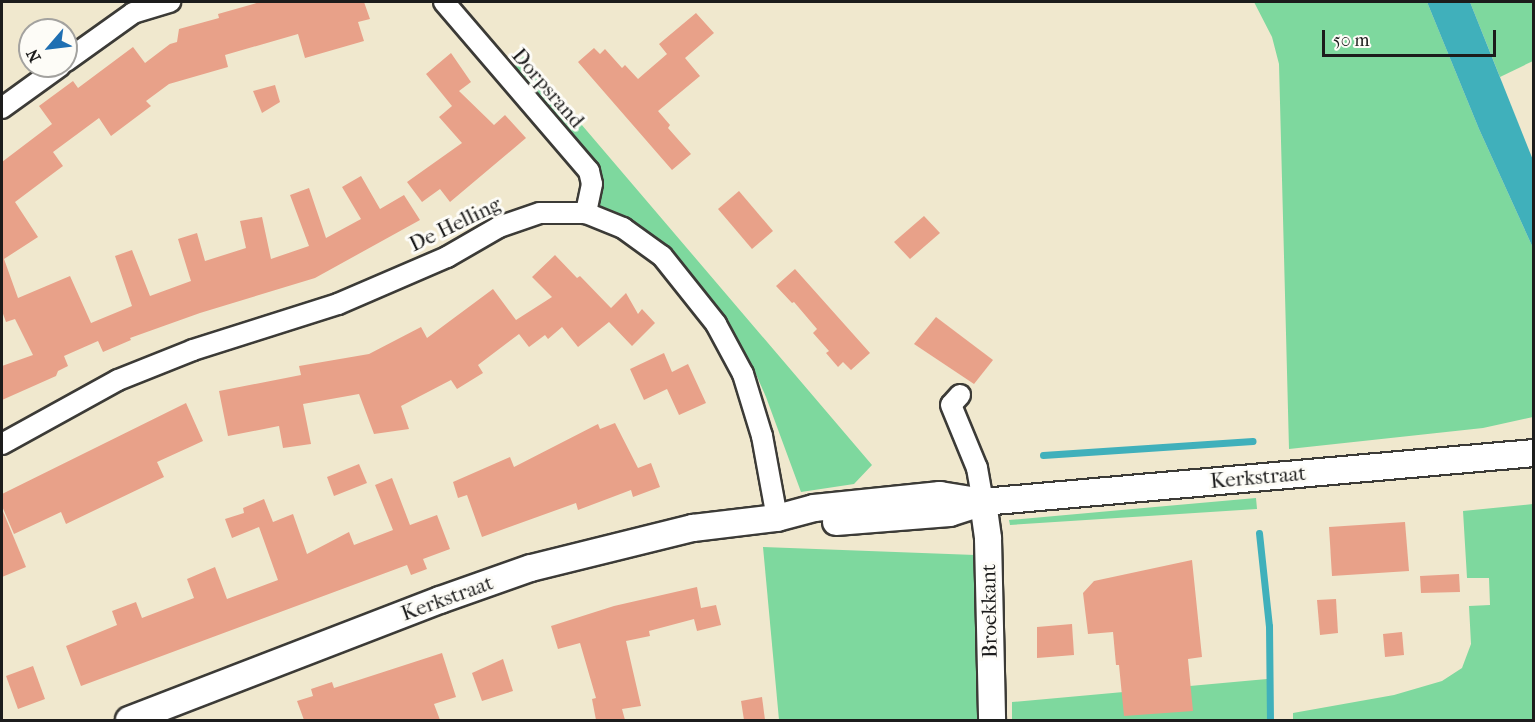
<!DOCTYPE html>
<html>
<head>
<meta charset="utf-8">
<style>
	body { margin:0 }
	#map { position:relative; width:1535px; height:722px; overflow:hidden; background:#f0e8ce; font-family:"IM FELL French Canon",serif }
	div>[style] { position:absolute }
	.green>* { inset:0; background:#7ed89e }
	.water>* { inset:0; background:#40b0bb }
	.stream>* { height:7px; margin:-3.5px; padding:0 3.5px; transform-origin:3.5px; border-radius:3.5px; background:#40b0bb }
	.building>* { inset:0; background:#e8a189 }
	.roads { filter:drop-shadow(2px 0 #3c3b37) drop-shadow(-2px 0 #3c3b37) drop-shadow(0 2px #3c3b37) drop-shadow(0 -2px #3c3b37) }
	.minor>* { height:20px; margin:-10px; padding:0 10px; transform-origin:10px; border-radius:10px; background:#fff }
	.tertiary>* { height:26px; margin:-13px; padding:0 13px; transform-origin:13px; border-radius:13px; background:#fff }
	span { translate:-50% -50%; white-space:nowrap; text-align:center; line-height:1.15; -webkit-text-stroke:6px #fdfcf7; paint-order:stroke }
	.street-label { font-size:21px; color:#1c1c1c }
	.frame { position:absolute; inset:0; border:3px solid #1c1c1c; pointer-events:none }
	.north { position:absolute; left:18px; top:18px; width:60px; height:60px; box-sizing:border-box; background:#fdfcf7; border:2px solid #a3a29f; border-radius:50%; rotate:242deg; font-size:16px; font-weight:700; line-height:24px; text-align:center; color:#1c1c1c }
	.north::after { content:''; display:block; margin:auto; width:21px; height:27px; background:#1f6fb2; clip-path:polygon(50% 0,100% 100%,50% 72%,0 100%) }
	.scale { position:absolute; left:1322px; top:30px; width:174px; height:27px; box-sizing:border-box; border:3px solid #1c1c1c; border-top:0; padding-left:8px; font-size:18px; line-height:21px; white-space:nowrap; color:#1c1c1c; -webkit-text-stroke:4px #fdfcf7; paint-order:stroke }
</style>
</head>
<body>
<div id="map">
	<div class="green">
		<i style="clip-path:polygon(1254px 2px,1427px 2px,1479px 129px,1533px 248px,1533px 417px,1483px 428px,1289px 449px,1279px 64px,1272px 37px)"></i>
		<i style="clip-path:polygon(1470px 2px,1533px 2px,1533px 61px,1500px 77px)"></i>
		<i style="clip-path:polygon(523px 56px,872px 465px,854px 484px,801px 492px,766px 397px,752px 365px,716px 305px,675px 255px,654px 239px,602px 212px,597px 198px,602px 175px,512px 69px)"></i>
		<i style="clip-path:polygon(1256px 498px,1257px 509px,1010px 525px,1009px 520px)"></i>
		<i style="clip-path:polygon(1533px 504px,1533px 720px,1293px 720px,1293px 713px,1394px 695px,1442px 681px,1462px 668px,1471px 644px,1469px 606px,1490px 605px,1489px 578px,1467px 578px,1463px 511px)"></i>
		<i style="clip-path:polygon(763px 547px,975px 555px,980px 720px,779px 720px)"></i>
		<i style="clip-path:polygon(1267px 679px,1269px 720px,1012px 720px,1012px 702px)"></i>
	</div>
	<div class="water">
		<i style="clip-path:polygon(1427px 2px,1470px 2px,1533px 160px,1533px 248px,1479px 129px)"></i>
	</div>
	<div class="stream">
		<i style="left:1043px;top:455px;width:210px;rotate:-3.8deg"></i>
		<i style="left:1259px;top:533px;width:94px;rotate:83.9deg"></i>
		<i style="left:1269px;top:626px;width:94px;rotate:89.4deg"></i>
	</div>
	<div class="building">
		<i style="clip-path:polygon(260px 2px,364px 2px,370px 19px,358px 22px,364px 41px,305px 58px,298px 34px,225px 55px,228px 67px,169px 84px,146px 101px,151px 106px,111px 136px,99px 118px,53px 152px,63px 166px,15px 202px,38px 237px,4px 259px,18px 298px,70px 276px,91px 323px,132px 306px,115px 256px,132px 250px,150px 296px,191px 281px,178px 239px,197px 233px,205px 261px,246px 248px,240px 221px,262px 217px,271px 259px,309px 246px,290px 195px,309px 188px,326px 238px,361px 219px,342px 187px,361px 176px,380px 209px,404px 195px,420px 220px,315px 278px,200px 313px,130px 338px,131px 340px,103px 352px,98px 341px,64px 356px,68px 366px,58px 371px,56px 376px,2px 400px,2px 366px,33px 355px,15px 319px,6px 322px,2px 311px,2px 162px,52px 124px,39px 106px,73px 81px,78px 88px,133px 47px,145px 63px,170px 44px,177px 42px,179px 29px,219px 18px,218px 14px)"></i>
		<i style="clip-path:polygon(696px 13px,714px 33px,685px 58px,700px 76px,658px 111px,670px 125px,668px 128px,691px 154px,672px 170px,578px 62px,594px 48px,600px 54px,605px 49px,622px 68px,625px 65px,638px 79px,667px 54px,659px 44px)"></i>
		<i style="clip-path:polygon(451px 53px,471px 82px,459px 91px,494px 125px,505px 115px,526px 138px,450px 202px,440px 189px,422px 202px,407px 182px,462px 143px,439px 117px,452px 106px,426px 74px)"></i>
		<i style="clip-path:polygon(275px 85px,280px 102px,262px 113px,253px 91px)"></i>
		<i style="clip-path:polygon(739px 191px,773px 231px,752px 249px,718px 209px)"></i>
		<i style="clip-path:polygon(924px 216px,940px 233px,910px 259px,894px 242px)"></i>
		<i style="clip-path:polygon(555px 255px,577px 278px,580px 276px,611px 308px,626px 293px,638px 314px,642px 309px,655px 323px,632px 346px,609px 322px,578px 347px,562px 327px,548px 339px,545px 335px,529px 347px,519px 334px,478px 365px,483px 373px,457px 389px,451px 380px,401px 406px,409px 429px,374px 434px,359px 394px,303px 404px,311px 444px,283px 448px,279px 426px,228px 436px,219px 391px,301px 375px,299px 366px,369px 354px,421px 327px,427px 338px,493px 289px,516px 320px,552px 297px,532px 277px)"></i>
		<i style="clip-path:polygon(795px 269px,870px 353px,851px 370px,843px 362px,838px 367px,826px 353px,829px 351px,813px 333px,817px 329px,794px 302px,792px 303px,776px 286px)"></i>
		<i style="clip-path:polygon(936px 317px,993px 360px,974px 384px,914px 344px)"></i>
		<i style="clip-path:polygon(664px 353px,672px 372px,688px 364px,706px 403px,679px 415px,667px 389px,644px 400px,630px 369px)"></i>
		<i style="clip-path:polygon(186px 403px,203px 441px,157px 462px,164px 477px,66px 524px,61px 512px,14px 534px,2px 506px,2px 494px)"></i>
		<i style="clip-path:polygon(615px 423px,638px 468px,651px 463px,660px 487px,633px 497px,631px 490px,578px 510px,576px 503px,482px 537px,467px 495px,458px 498px,453px 482px,510px 457px,514px 467px,598px 424px,600px 429px)"></i>
		<i style="clip-path:polygon(359px 464px,367px 483px,334px 496px,327px 477px)"></i>
		<i style="clip-path:polygon(392px 478px,410px 525px,437px 515px,450px 549px,423px 559px,427px 569px,411px 575px,407px 565px,81px 686px,66px 646px,117px 625px,112px 611px,136px 602px,142px 618px,194px 598px,187px 579px,215px 567px,227px 599px,278px 580px,259px 527px,232px 538px,225px 519px,244px 513px,243px 508px,264px 499px,273px 522px,293px 514px,307px 554px,349px 532px,354px 545px,393px 530px,375px 485px)"></i>
		<i style="clip-path:polygon(2px 509px,26px 567px,2px 577px)"></i>
		<i style="clip-path:polygon(1405px 522px,1409px 571px,1332px 576px,1329px 527px)"></i>
		<i style="clip-path:polygon(1192px 560px,1202px 657px,1188px 659px,1193px 711px,1124px 716px,1119px 665px,1116px 665px,1113px 632px,1088px 634px,1083px 593px,1094px 581px)"></i>
		<i style="clip-path:polygon(1459px 574px,1460px 592px,1421px 593px,1420px 576px)"></i>
		<i style="clip-path:polygon(697px 587px,701px 608px,716px 605px,721px 625px,697px 631px,694px 619px,649px 631px,650px 636px,626px 641px,641px 706px,622px 709px,625px 720px,596px 720px,592px 699px,596px 698px,580px 643px,558px 649px,551px 626px,614px 606px)"></i>
		<i style="clip-path:polygon(1336px 599px,1338px 633px,1320px 635px,1317px 600px)"></i>
		<i style="clip-path:polygon(1072px 624px,1074px 655px,1037px 658px,1037px 627px)"></i>
		<i style="clip-path:polygon(1402px 632px,1404px 655px,1385px 657px,1383px 634px)"></i>
		<i style="clip-path:polygon(442px 653px,456px 697px,434px 704px,440px 720px,304px 720px,297px 701px,313px 696px,311px 689px,332px 682px,334px 688px)"></i>
		<i style="clip-path:polygon(503px 659px,513px 691px,482px 701px,472px 673px)"></i>
		<i style="clip-path:polygon(33px 666px,45px 699px,18px 709px,6px 676px)"></i>
		<i style="clip-path:polygon(762px 697px,765px 720px,744px 720px,741px 701px)"></i>
	</div>
	<div class="roads">
		<div class="minor">
			<i style="left:444px;top:2px;width:223px;rotate:49.4deg"></i>
			<i style="left:589px;top:171px;width:13px;rotate:77deg"></i>
			<i style="left:592px;top:184px;width:30px;rotate:102deg"></i>
			<i style="left:66px;top:61px;width:82px;rotate:-35.6deg"></i>
			<i style="left:133px;top:13px;width:39px;rotate:-17deg"></i>
			<i style="left:2px;top:108px;width:72px;rotate:-35.9deg"></i>
			<i style="left:960px;top:395px;width:13px;rotate:132deg"></i>
			<i style="left:951px;top:405px;width:68px;rotate:67.6deg"></i>
			<i style="left:977px;top:468px;width:35px;rotate:80deg"></i>
			<i style="left:2px;top:444px;width:132px;rotate:-28.9deg"></i>
			<i style="left:118px;top:380px;width:81px;rotate:-21.8deg"></i>
			<i style="left:193px;top:350px;width:152px;rotate:-17.6deg"></i>
			<i style="left:338px;top:304px;width:119px;rotate:-23.3deg"></i>
			<i style="left:447px;top:257px;width:60px;rotate:-30deg"></i>
			<i style="left:499px;top:227px;width:43px;rotate:-18.9deg"></i>
			<i style="left:540px;top:213px;width:46px"></i>
			<i style="left:586px;top:213px;width:40px;rotate:22deg"></i>
			<i style="left:623px;top:228px;width:48px;rotate:35.7deg"></i>
			<i style="left:662px;top:256px;width:87px;rotate:51.5deg"></i>
			<i style="left:716px;top:324px;width:57px;rotate:61.6deg"></i>
			<i style="left:743px;top:374px;width:65px;rotate:73deg"></i>
			<i style="left:762px;top:436px;width:83px;rotate:79.6deg"></i>
		</div>
		<div class="tertiary">
			<i style="left:983px;top:502px;width:37px;rotate:82deg"></i>
			<i style="left:988px;top:539px;width:181px;rotate:88.7deg"></i>
			<i style="left:836px;top:522px;width:114px;rotate:-4.5deg"></i>
			<i style="left:950px;top:513px;width:35px;rotate:-18deg"></i>
			<i style="left:983px;top:502px;width:553px;rotate:-5.08deg"></i>
			<i style="left:129px;top:720px;width:333px;rotate:-21.1deg"></i>
			<i style="left:440px;top:600px;width:96px;rotate:-19.4deg"></i>
			<i style="left:531px;top:568px;width:167px;rotate:-13.9deg"></i>
			<i style="left:693px;top:528px;width:85px;rotate:-6.8deg"></i>
			<i style="left:777px;top:518px;width:38px;rotate:-15deg"></i>
			<i style="left:814px;top:508px;width:127px;rotate:-5.9deg"></i>
			<i style="left:940px;top:495px;width:44px;rotate:9.2deg"></i>
		</div>
	</div>
	<div class="street-label">
		<span style="left:548px;top:88px;rotate:49deg">Dorpsrand</span>
		<span style="left:455px;top:224px;rotate:-26deg">De Helling</span>
		<span style="left:1258px;top:477px;rotate:-5deg">Kerkstraat</span>
		<span style="left:447px;top:598px;rotate:-20deg">Kerkstraat</span>
		<span style="left:989px;top:611px;rotate:-91deg">Broekkant</span>
	</div>
	<div class="frame"></div>
	<div class="north">N</div>
	<div class="scale">50 m</div>
</div>
</body>
</html>
